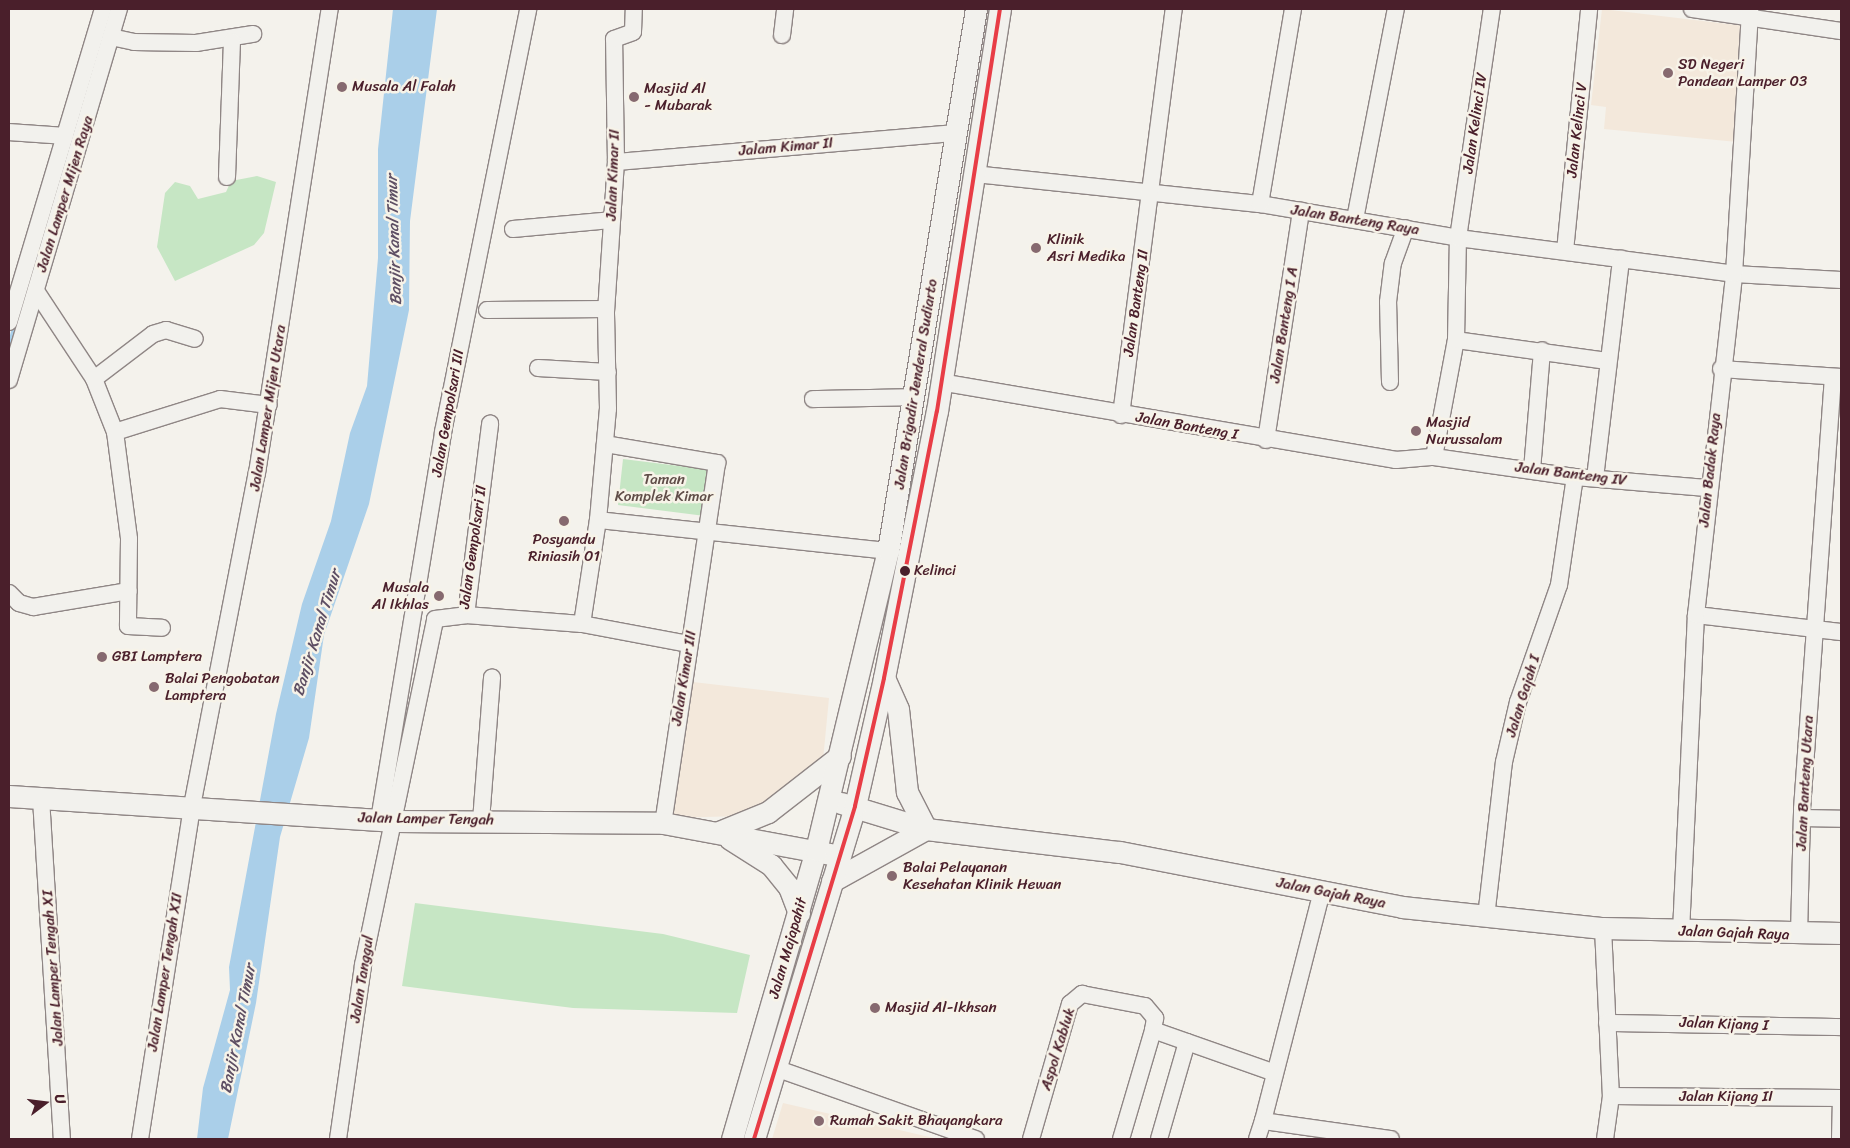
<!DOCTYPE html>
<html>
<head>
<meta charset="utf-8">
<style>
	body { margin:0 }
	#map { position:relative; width:1850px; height:1148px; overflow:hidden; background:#f4f2ec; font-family:Sriracha,sans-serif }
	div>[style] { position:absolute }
	.built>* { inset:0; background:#f3e8db }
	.green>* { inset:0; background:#c6e6c4 }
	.water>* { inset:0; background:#aacfe9 }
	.stream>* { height:5px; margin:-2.5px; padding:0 2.5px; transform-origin:2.5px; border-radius:2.5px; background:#aacfe9 }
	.roads { filter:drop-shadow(1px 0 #8f8685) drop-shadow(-1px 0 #8f8685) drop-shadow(0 1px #8f8685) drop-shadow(0 -1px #8f8685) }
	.minor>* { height:16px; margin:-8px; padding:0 8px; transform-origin:8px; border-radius:8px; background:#f2f1ed }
	.major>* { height:21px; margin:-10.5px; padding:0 10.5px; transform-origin:10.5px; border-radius:10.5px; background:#f2f1ed }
	.bus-1>* { height:4px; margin:-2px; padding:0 2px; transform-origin:2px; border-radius:2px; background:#e83d46 }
	.dots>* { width:14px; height:14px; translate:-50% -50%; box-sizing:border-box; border:2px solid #f7f3e8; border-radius:50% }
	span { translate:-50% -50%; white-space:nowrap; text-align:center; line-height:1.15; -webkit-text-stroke:5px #f7f3e8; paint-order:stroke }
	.bus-label { font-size:14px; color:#4a1f2b }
	.left { translate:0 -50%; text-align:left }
	.poi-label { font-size:15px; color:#4a1f2b }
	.right { translate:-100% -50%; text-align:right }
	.street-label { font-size:15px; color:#4a1f2b }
	.park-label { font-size:15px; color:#604e49 }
	.water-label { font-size:16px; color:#5e4f64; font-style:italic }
	.frame { position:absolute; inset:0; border:10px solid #4a1f2b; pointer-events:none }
	.north { position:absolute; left:20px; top:1078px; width:50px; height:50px; -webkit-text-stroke:4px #f7f3e8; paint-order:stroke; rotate:75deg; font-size:14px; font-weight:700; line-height:20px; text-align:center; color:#4a1f2b }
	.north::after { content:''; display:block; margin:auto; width:18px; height:22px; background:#4a1f2b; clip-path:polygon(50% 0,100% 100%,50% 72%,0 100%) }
</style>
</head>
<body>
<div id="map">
	<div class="built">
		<i style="clip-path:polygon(1602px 9px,1745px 26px,1737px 142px,1604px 129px,1606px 107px,1591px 105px)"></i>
		<i style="clip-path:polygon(693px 682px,829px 698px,823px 760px,781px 796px,743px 816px,667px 818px)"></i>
		<i style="clip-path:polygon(783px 1103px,938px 1139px,772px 1139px)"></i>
	</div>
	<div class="green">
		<i style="clip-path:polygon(257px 176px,276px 182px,264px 233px,254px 245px,175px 281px,157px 247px,165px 193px,175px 182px,190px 186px,198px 199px,226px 192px,231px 181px)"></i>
		<i style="clip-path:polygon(623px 459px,711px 470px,705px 516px,618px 505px)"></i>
		<i style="clip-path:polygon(415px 903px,663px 934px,750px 955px,737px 1013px,573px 1008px,402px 986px)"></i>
	</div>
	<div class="water">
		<i style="clip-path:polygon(393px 9px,437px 9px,410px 221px,409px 310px,369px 504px,324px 635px,309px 738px,280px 837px,256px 1003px,228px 1139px,197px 1139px,203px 1088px,230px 990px,229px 967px,276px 714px,302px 604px,331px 521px,350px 433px,367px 386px,378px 258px,378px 149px)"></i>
	</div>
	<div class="stream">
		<i style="left:9px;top:347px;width:25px;rotate:-76deg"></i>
	</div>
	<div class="roads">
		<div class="minor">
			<i style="left:1692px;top:9px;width:151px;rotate:8.4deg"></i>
			<i style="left:782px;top:35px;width:26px;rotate:-83deg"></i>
			<i style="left:111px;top:37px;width:24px;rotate:12deg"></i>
			<i style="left:134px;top:42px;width:62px;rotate:0.9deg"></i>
			<i style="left:196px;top:43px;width:58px;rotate:-9deg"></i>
			<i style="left:9px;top:132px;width:56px;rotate:4.1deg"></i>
			<i style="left:616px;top:162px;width:342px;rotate:-4.9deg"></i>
			<i style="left:974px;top:174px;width:288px;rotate:6deg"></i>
			<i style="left:1260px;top:204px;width:201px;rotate:9.7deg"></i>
			<i style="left:1458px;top:238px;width:278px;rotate:7.4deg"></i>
			<i style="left:1734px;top:274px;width:107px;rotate:3.2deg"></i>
			<i style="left:227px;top:177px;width:136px;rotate:-87.9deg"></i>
			<i style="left:1260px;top:204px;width:198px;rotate:-80.4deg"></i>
			<i style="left:1355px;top:219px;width:214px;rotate:-79deg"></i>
			<i style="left:513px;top:229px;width:98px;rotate:-5.2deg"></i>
			<i style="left:1565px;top:251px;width:243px;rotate:-84.3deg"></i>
			<i style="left:36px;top:291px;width:105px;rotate:56.6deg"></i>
			<i style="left:94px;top:379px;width:57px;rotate:68.4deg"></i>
			<i style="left:115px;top:432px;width:108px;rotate:82.5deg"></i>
			<i style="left:129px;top:539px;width:87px;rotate:90.7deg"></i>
			<i style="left:128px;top:626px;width:34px;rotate:3deg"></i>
			<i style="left:487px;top:310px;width:119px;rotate:-0.5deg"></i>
			<i style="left:9px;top:322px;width:327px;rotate:-73.3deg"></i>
			<i style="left:1456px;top:340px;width:152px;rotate:7.9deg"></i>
			<i style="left:538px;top:368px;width:70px;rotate:3.3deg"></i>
			<i style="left:1721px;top:369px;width:120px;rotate:3.8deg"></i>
			<i style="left:94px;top:379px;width:74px;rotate:-37.3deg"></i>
			<i style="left:153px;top:334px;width:14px;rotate:-17deg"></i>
			<i style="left:166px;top:330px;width:30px;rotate:17deg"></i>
			<i style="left:9px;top:380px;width:387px;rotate:-73.5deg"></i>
			<i style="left:940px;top:382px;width:463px;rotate:9.7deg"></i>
			<i style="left:1396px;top:460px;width:38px;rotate:-5deg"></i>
			<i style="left:1434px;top:457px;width:142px;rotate:8.1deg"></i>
			<i style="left:1575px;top:477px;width:132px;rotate:4.8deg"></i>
			<i style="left:1390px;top:382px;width:80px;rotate:-91.4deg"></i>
			<i style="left:1388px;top:302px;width:39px;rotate:-83deg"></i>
			<i style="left:1393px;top:263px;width:37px;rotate:-70deg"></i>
			<i style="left:813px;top:399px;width:101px;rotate:-1.1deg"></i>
			<i style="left:1121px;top:415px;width:409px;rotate:-82.6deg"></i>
			<i style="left:115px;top:432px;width:110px;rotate:-17.4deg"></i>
			<i style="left:220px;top:399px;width:49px;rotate:7deg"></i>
			<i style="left:1266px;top:440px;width:232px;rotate:-81.3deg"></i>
			<i style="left:605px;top:444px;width:114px;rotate:9.6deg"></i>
			<i style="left:717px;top:463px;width:364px;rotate:98.5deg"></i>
			<i style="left:1434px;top:457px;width:119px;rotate:-79.4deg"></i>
			<i style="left:1456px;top:340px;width:102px;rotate:-88.9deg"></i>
			<i style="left:1458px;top:238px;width:232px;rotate:-81.6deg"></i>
			<i style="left:1532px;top:470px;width:120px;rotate:-85.2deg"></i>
			<i style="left:1595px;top:478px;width:221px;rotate:-83.2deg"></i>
			<i style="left:598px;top:520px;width:292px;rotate:6.1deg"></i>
			<i style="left:9px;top:593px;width:14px;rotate:45deg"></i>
			<i style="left:19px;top:603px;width:15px;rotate:16deg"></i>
			<i style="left:33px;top:607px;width:97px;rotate:-9.5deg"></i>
			<i style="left:466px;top:615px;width:193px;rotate:-82.8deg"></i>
			<i style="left:1696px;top:615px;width:146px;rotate:6.7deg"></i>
			<i style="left:582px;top:624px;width:105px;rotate:-81.3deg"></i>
			<i style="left:598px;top:520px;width:111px;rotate:-84.9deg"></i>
			<i style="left:608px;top:409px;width:97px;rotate:-91.2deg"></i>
			<i style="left:606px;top:312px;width:150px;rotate:-86.2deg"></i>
			<i style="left:616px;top:162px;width:123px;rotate:-90.9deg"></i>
			<i style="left:614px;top:39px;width:20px;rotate:-20deg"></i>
			<i style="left:633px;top:32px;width:23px;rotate:-88deg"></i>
			<i style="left:41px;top:798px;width:342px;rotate:86.5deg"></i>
			<i style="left:1802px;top:818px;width:39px;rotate:1deg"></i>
			<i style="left:379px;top:820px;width:393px;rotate:-80.6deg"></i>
			<i style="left:443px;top:432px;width:431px;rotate:-78.6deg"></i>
			<i style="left:481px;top:821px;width:144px;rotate:-85.6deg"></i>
			<i style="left:1322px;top:891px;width:237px;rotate:104.4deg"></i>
			<i style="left:1263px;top:1121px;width:129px;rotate:8deg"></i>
			<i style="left:1486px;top:917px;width:156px;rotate:-83.4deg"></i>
			<i style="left:1504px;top:762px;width:62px;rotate:-76.9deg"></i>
			<i style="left:1518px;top:702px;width:124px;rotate:-70.7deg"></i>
			<i style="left:1559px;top:585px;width:109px;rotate:-81.6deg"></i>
			<i style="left:1603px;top:928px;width:168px;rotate:87.3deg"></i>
			<i style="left:1611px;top:1096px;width:43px;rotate:97.9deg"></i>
			<i style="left:1681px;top:932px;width:317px;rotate:-87.3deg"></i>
			<i style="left:1696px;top:615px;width:343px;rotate:-83.6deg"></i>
			<i style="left:1734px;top:274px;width:265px;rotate:-86.5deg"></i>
			<i style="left:1799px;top:935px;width:126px;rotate:-88.6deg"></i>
			<i style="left:1802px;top:809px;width:433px;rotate:-85.9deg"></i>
			<i style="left:1607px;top:1023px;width:234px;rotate:1deg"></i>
			<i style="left:775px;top:1068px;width:213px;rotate:19.5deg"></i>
			<i style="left:1611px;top:1096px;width:230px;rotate:0.5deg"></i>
			<i style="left:140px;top:1139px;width:337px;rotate:-81.1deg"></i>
			<i style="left:192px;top:806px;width:339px;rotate:-79deg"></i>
			<i style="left:257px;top:473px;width:470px;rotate:-81.1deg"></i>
			<i style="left:338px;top:1139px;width:176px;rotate:-81.8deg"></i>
			<i style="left:363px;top:965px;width:353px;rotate:-78.2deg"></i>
			<i style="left:435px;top:619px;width:31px;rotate:-7deg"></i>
			<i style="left:466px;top:615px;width:116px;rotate:4.4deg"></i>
			<i style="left:582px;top:624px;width:109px;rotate:10.6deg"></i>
			<i style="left:1031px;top:1139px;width:141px;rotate:-73.9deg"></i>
			<i style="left:1070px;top:1004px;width:16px;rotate:-40deg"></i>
			<i style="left:1082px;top:994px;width:64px;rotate:10.8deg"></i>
			<i style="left:1145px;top:1006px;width:16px;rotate:50deg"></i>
			<i style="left:1155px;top:1018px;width:12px;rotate:99deg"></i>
			<i style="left:1153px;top:1030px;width:129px;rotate:19.4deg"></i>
			<i style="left:1121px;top:1139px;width:114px;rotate:-73.6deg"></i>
			<i style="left:1159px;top:1139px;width:101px;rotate:-73.9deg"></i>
			<i style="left:1257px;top:1139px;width:19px;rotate:-72deg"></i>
			<i style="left:1840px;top:1139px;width:41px;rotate:-88.6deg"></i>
		</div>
		<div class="major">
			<i style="left:9px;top:796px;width:387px;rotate:3.7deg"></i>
			<i style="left:395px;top:821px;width:268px;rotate:0.4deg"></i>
			<i style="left:663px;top:823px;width:170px;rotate:10.5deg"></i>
			<i style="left:841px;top:803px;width:89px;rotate:17deg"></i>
			<i style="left:926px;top:829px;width:195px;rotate:6.8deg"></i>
			<i style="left:1120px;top:852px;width:287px;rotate:11deg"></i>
			<i style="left:1402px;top:907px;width:202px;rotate:6deg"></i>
			<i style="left:1603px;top:928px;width:238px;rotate:1.2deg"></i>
			<i style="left:719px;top:832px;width:53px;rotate:-22.2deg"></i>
			<i style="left:768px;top:812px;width:91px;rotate:-37.9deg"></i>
			<i style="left:730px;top:839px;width:49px;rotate:32.4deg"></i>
			<i style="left:771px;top:865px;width:28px;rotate:51deg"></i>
			<i style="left:789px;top:887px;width:28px;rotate:69deg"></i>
			<i style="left:832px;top:881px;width:107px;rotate:-29deg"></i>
			<i style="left:926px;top:829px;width:42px;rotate:-117.2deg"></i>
			<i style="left:907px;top:792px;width:83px;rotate:-96.2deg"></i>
			<i style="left:898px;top:709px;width:34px;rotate:-114deg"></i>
			<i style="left:732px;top:1139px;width:301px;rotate:-73.8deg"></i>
			<i style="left:816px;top:850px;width:308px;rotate:-76.5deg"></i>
			<i style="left:888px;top:551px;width:549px;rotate:-80.78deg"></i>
			<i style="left:754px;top:1139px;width:348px;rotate:-73.1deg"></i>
			<i style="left:855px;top:806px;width:131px;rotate:-77.2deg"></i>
			<i style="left:884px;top:678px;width:272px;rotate:-78.8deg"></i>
			<i style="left:937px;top:411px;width:407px;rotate:-81.1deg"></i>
		</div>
	</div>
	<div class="bus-1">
		<i style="left:754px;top:1139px;width:348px;rotate:-73.1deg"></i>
		<i style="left:855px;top:806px;width:131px;rotate:-77.2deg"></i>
		<i style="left:884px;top:678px;width:272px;rotate:-78.8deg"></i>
		<i style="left:937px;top:411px;width:407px;rotate:-81.1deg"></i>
	</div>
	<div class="dots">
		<i style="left:1668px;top:73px;background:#86696f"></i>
		<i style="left:342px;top:87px;background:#86696f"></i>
		<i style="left:634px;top:97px;background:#86696f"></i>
		<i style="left:1036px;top:248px;background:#86696f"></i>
		<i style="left:1416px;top:431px;background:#86696f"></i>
		<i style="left:564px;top:521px;background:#86696f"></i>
		<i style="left:905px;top:571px;background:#4a1f2b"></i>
		<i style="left:439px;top:596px;background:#86696f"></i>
		<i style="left:102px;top:657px;background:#86696f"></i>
		<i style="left:154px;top:687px;background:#86696f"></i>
		<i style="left:892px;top:876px;background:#86696f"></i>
		<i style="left:875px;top:1008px;background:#86696f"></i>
		<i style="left:819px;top:1121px;background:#86696f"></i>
	</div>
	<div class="bus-label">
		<span class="left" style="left:914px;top:571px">Kelinci</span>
	</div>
	<div class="poi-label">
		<span class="left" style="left:1678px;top:73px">SD Negeri<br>Pandean Lamper 03</span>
		<span class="left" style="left:352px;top:87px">Musala Al Falah</span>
		<span class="left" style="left:644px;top:97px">Masjid Al<br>- Mubarak</span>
		<span class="left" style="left:1047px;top:248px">Klinik<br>Asri Medika</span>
		<span class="left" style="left:1426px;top:431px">Masjid<br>Nurussalam</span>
		<span style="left:564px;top:548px">Posyandu<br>Riniasih 01</span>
		<span class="right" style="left:429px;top:596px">Musala<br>Al Ikhlas</span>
		<span class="left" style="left:112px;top:657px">GBI Lamptera</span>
		<span class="left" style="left:165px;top:687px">Balai Pengobatan<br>Lamptera</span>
		<span class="left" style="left:903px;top:876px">Balai Pelayanan<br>Kesehatan Klinik Hewan</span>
		<span class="left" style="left:885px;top:1008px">Masjid Al-Ikhsan</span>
		<span class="left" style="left:830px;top:1121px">Rumah Sakit Bhayangkara</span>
	</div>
	<div class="street-label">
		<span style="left:1475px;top:123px;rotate:-82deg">Jalan Kelinci IV</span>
		<span style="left:1577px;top:130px;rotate:-84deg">Jalan Kelinci V</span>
		<span style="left:786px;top:147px;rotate:-5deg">Jalam Kimar II</span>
		<span style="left:613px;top:175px;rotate:-88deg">Jalan Kimar II</span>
		<span style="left:65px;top:194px;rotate:-73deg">Jalan Lamper Mijen Raya</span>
		<span style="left:1355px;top:220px;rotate:9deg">Jalan Banteng Raya</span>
		<span style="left:1136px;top:303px;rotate:-82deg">Jalan Banteng II</span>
		<span style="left:1284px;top:325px;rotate:-81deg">Jalan Banteng I A</span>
		<span style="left:916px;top:384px;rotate:-81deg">Jalan Brigadir Jenderal Sudiarto</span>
		<span style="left:268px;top:408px;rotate:-81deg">Jalan Lamper Mijen Utara</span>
		<span style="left:448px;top:413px;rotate:-80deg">Jalan Gempolsari III</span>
		<span style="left:1187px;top:426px;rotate:10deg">Jalan Banteng I</span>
		<span style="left:1710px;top:470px;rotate:-84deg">Jalan Badak Raya</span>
		<span style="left:1571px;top:474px;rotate:7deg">Jalan Banteng IV</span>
		<span style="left:473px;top:547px;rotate:-82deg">Jalan Gempolsari II</span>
		<span style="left:684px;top:678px;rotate:-81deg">Jalan Kimar III</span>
		<span style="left:1523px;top:696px;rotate:-73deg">Jalan Gajah I</span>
		<span style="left:1805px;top:783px;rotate:-87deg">Jalan Banteng Utara</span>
		<span style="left:426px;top:819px;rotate:1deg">Jalan Lamper Tengah</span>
		<span style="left:1331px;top:893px;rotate:11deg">Jalan Gajah Raya</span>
		<span style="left:1734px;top:933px;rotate:2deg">Jalan Gajah Raya</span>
		<span style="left:788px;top:948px;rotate:-74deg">Jalan Majapahit</span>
		<span style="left:53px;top:968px;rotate:-94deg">Jalan Lamper Tengah XI</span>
		<span style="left:165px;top:972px;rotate:-81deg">Jalan Lamper Tengah XII</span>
		<span style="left:362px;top:979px;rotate:-81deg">Jalan Tanggul</span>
		<span style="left:1724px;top:1024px;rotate:2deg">Jalan Kijang I</span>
		<span style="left:1058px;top:1049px;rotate:-73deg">Aspol Kabluk</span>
		<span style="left:1726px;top:1097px">Jalan Kijang II</span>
	</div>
	<div class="park-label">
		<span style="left:664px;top:488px">Taman<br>Komplek Kimar</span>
	</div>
	<div class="water-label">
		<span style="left:394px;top:240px;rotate:-92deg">Banjir Kanal Timur</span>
		<span style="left:317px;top:633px;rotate:-73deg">Banjir Kanal Timur</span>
		<span style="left:238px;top:1029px;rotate:-79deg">Banjir Kanal Timur</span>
	</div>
	<div class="frame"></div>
	<div class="north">U</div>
</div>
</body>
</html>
